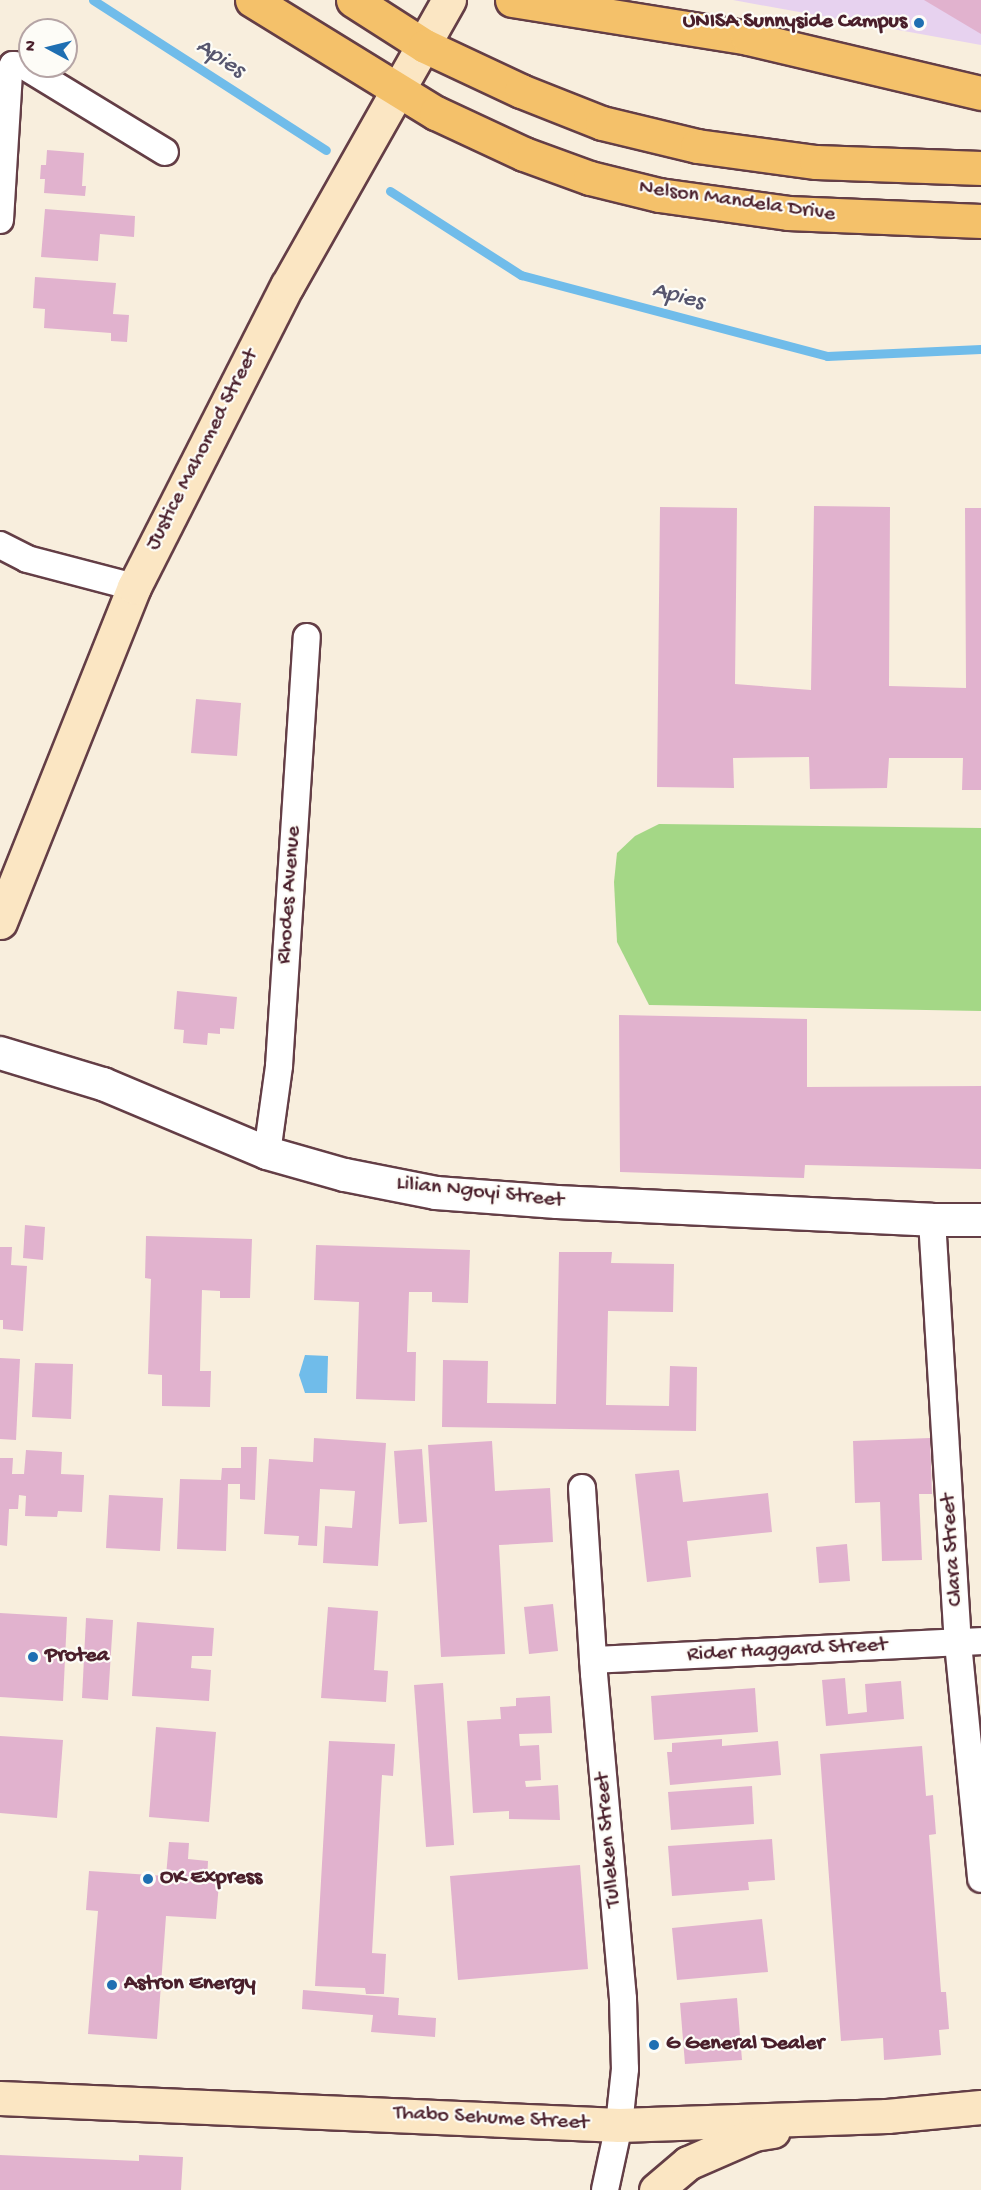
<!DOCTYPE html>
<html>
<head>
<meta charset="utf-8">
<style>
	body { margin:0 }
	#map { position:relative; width:981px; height:2190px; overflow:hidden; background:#f8eedd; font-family:"Gochi Hand",sans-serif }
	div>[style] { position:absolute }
	.built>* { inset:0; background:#e7d2ef }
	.green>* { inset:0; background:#a4d786 }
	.water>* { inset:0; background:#70bcea }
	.stream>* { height:9px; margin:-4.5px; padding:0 4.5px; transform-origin:4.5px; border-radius:4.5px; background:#70bcea }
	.building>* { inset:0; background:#e1b2ce }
	.roads { filter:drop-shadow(2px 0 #643e46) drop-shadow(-2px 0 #643e46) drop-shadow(0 2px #643e46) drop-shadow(0 -2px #643e46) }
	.minor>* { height:26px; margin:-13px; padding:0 13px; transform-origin:13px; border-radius:13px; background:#fff }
	.tertiary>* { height:32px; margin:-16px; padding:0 16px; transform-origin:16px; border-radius:16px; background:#fff }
	.secondary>* { height:33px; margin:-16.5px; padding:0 16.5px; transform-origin:16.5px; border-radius:16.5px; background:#fbe6c3 }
	.primary>* { height:33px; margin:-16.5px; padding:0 16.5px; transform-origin:16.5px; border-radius:16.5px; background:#f4c16a }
	.dots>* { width:16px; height:16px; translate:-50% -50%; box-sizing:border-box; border:3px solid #fdfcf7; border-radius:50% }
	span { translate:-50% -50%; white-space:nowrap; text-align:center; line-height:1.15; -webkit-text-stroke:4.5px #fdfcf7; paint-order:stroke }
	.poi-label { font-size:22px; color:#4a1f2b; font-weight:700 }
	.right { translate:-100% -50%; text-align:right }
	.left { translate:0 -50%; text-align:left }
	.street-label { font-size:22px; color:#4a1f2b }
	.water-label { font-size:24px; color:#57566e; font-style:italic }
	.north { position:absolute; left:18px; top:18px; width:60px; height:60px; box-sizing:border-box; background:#fdfcf7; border:2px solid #b5a4a5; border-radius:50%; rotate:277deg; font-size:16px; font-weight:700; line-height:24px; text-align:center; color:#4a1f2b }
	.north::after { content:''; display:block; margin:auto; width:21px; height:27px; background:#1f6fb2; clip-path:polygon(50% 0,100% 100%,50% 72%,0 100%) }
</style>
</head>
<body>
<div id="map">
	<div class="built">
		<i style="clip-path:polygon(733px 0,981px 0,981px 45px)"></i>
	</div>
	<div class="green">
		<i style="clip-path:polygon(659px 824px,981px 828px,981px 1011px,649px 1005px,617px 942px,614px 882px,617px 853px,635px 836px)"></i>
	</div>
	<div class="water">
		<i style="clip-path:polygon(305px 1355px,328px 1356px,327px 1393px,305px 1393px,299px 1375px)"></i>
	</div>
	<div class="stream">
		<i style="left:93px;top:0;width:277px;rotate:32.8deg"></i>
		<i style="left:390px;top:191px;width:156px;rotate:32.7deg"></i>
		<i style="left:521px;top:275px;width:317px;rotate:14.8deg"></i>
		<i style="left:827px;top:356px;width:154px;rotate:-2.6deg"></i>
	</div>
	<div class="building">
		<i style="clip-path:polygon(924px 0,981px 0,981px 34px)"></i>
		<i style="clip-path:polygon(47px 150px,84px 153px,82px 186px,86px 186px,85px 196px,44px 193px,45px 179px,40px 179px,41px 165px,46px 165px)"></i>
		<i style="clip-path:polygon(45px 209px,135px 216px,134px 237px,100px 234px,98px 261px,41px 257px)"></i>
		<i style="clip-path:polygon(35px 277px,116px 283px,113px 314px,129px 315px,127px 342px,111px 341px,111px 333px,44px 328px,45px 309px,33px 308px)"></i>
		<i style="clip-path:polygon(814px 506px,890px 507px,889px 686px,966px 688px,965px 508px,981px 508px,981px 790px,962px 790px,963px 758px,889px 758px,887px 788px,810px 789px,809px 757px,733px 758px,734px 788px,657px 787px,660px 507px,737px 508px,735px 684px,811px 690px)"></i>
		<i style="clip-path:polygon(196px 699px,241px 703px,237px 756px,191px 753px)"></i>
		<i style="clip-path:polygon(177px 991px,237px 997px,234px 1029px,220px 1028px,220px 1034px,208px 1033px,207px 1045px,183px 1043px,184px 1030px,174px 1029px)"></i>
		<i style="clip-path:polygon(619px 1015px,807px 1019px,807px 1087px,981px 1086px,981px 1169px,805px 1165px,804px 1178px,620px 1172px)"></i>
		<i style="clip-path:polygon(25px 1225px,45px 1227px,43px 1260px,23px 1258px)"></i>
		<i style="clip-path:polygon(146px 1236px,252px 1239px,250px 1298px,220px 1298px,220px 1291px,202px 1290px,200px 1371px,211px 1371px,210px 1407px,162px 1406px,162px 1375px,148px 1374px,151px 1279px,145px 1278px)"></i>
		<i style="clip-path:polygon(316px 1245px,470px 1250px,468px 1303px,432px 1302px,432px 1292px,409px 1292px,407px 1352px,416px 1352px,415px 1401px,356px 1399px,359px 1302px,314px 1300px)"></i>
		<i style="clip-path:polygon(0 1247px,12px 1247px,11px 1265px,27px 1266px,23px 1331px,3px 1329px,3px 1320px,0 1320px)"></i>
		<i style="clip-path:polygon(559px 1252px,612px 1252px,611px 1263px,674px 1264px,673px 1312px,608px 1311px,606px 1405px,669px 1406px,670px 1366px,697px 1367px,696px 1431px,442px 1427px,443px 1360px,488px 1361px,487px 1403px,556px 1404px)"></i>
		<i style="clip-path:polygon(0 1358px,20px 1359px,16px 1440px,0 1439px)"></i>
		<i style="clip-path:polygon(35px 1363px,73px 1364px,71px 1419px,32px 1417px)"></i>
		<i style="clip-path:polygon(314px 1438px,386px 1443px,378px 1566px,323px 1563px,325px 1526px,352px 1528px,355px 1491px,320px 1489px,317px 1546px,298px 1545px,299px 1536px,264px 1534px,269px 1459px,313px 1462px)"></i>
		<i style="clip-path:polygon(930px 1438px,932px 1494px,919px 1494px,922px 1560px,882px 1561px,880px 1502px,855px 1503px,853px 1441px)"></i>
		<i style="clip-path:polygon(492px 1441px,495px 1491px,550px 1488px,553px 1542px,499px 1545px,505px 1654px,441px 1657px,428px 1445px)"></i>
		<i style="clip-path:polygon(241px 1447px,257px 1447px,255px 1500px,240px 1499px,240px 1484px,228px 1484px,226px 1551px,177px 1549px,180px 1479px,221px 1480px,222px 1468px,241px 1468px)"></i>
		<i style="clip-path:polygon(422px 1449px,427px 1522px,399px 1524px,394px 1451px)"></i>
		<i style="clip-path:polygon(26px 1450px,62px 1452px,61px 1474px,84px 1475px,82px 1512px,58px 1511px,57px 1517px,25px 1516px,26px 1496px,19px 1495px,18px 1509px,9px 1509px,7px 1546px,0 1545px,0 1458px,13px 1458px,12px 1474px,24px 1474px)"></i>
		<i style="clip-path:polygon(679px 1470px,683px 1502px,768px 1493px,772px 1532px,687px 1541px,691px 1577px,647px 1582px,635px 1474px)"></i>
		<i style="clip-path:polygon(109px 1495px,163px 1498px,160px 1551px,106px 1548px)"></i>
		<i style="clip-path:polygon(847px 1544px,850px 1581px,819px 1583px,816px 1547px)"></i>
		<i style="clip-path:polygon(553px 1604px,558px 1651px,529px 1654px,524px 1607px)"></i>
		<i style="clip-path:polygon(328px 1607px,378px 1611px,374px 1670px,388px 1671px,386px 1702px,321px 1698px)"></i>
		<i style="clip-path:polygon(0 1613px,67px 1617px,63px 1701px,0 1697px)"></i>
		<i style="clip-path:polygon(86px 1618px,113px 1620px,108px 1700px,82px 1698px)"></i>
		<i style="clip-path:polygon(137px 1622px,214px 1628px,212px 1656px,192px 1656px,191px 1668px,211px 1670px,209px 1701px,132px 1696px)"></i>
		<i style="clip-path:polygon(845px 1678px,848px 1714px,867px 1712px,865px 1684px,901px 1681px,904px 1719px,826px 1726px,822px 1680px)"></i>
		<i style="clip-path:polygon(443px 1683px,454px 1845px,426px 1847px,414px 1685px)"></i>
		<i style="clip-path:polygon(755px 1688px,758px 1732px,654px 1740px,651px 1696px)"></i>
		<i style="clip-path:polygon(550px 1696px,552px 1733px,519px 1734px,520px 1746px,539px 1745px,541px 1780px,525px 1781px,526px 1787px,558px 1785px,560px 1820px,509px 1819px,509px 1811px,473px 1813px,467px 1721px,501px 1719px,500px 1707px,516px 1706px,516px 1698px)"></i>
		<i style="clip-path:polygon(156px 1727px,216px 1732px,209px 1822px,149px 1817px)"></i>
		<i style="clip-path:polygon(0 1736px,63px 1740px,57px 1818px,0 1813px)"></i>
		<i style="clip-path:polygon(722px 1739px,722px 1746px,778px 1741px,781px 1775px,670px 1785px,667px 1752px,672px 1752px,672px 1743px)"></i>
		<i style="clip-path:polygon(329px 1741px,395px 1744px,393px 1776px,382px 1775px,372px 1953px,386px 1954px,384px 1994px,366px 1994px,365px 1988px,315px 1986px)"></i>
		<i style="clip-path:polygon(922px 1746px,926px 1796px,933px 1795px,936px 1834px,929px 1835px,941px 1992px,946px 1992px,949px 2029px,939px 2030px,941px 2055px,884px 2060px,883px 2038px,841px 2041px,820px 1754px)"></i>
		<i style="clip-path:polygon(752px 1786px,754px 1824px,671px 1830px,668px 1792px)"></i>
		<i style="clip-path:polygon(772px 1839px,775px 1880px,748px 1882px,749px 1890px,672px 1896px,668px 1846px)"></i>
		<i style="clip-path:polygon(169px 1842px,189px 1843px,188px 1859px,208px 1861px,207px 1882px,219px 1883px,216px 1919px,166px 1916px,157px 2039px,88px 2034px,98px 1911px,86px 1910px,89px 1871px,166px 1876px)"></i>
		<i style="clip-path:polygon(580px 1865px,588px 1969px,458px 1980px,450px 1876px)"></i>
		<i style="clip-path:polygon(762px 1919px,768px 1972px,677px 1980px,672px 1928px)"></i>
		<i style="clip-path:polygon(303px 1990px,399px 1998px,398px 2015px,436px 2018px,435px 2037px,371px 2032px,373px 2015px,302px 2009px)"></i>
		<i style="clip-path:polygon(737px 1998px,742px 2060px,685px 2064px,680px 2003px)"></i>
		<i style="clip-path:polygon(0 2155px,139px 2161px,139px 2155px,183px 2157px,181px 2190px,0 2190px)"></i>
	</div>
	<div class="roads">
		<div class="minor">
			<i style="left:13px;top:65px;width:11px;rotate:5deg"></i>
			<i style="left:24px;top:66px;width:165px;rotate:31.4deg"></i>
			<i style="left:0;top:220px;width:147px;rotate:-86.5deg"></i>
			<i style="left:9px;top:73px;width:9px;rotate:-63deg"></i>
			<i style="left:0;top:545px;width:30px;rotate:27deg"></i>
			<i style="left:27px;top:559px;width:111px;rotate:14.7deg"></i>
			<i style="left:267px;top:1153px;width:88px;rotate:-82.1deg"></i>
			<i style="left:279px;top:1066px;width:430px;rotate:-86.3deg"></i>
			<i style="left:932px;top:1220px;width:424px;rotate:86.5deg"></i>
			<i style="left:958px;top:1643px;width:237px;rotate:84.4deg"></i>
			<i style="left:582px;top:1488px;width:186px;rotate:86.3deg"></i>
			<i style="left:594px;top:1674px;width:326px;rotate:84.9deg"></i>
			<i style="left:623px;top:1999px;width:70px;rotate:88.4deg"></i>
			<i style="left:625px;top:2069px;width:56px;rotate:96.1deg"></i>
			<i style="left:619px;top:2125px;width:66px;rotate:102.2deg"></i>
			<i style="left:593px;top:1660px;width:388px;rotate:-2.8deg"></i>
		</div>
		<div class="tertiary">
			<i style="left:0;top:1053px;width:108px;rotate:16.8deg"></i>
			<i style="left:103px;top:1084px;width:178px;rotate:22.8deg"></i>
			<i style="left:267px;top:1153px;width:81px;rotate:15.8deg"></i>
			<i style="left:345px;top:1175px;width:93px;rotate:11.2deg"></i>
			<i style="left:436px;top:1193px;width:121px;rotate:4.3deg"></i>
			<i style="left:557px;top:1202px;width:375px;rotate:2.7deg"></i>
			<i style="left:932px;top:1220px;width:49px"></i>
		</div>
		<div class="secondary">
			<i style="left:0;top:922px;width:361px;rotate:-68.2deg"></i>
			<i style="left:134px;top:587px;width:338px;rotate:-63.1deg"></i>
			<i style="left:287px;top:286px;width:329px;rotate:-60.5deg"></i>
			<i style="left:0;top:2098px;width:620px;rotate:2.5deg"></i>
			<i style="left:619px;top:2125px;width:268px;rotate:-1.9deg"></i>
			<i style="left:887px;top:2116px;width:94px;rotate:-5.5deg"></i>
			<i style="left:656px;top:2190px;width:42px;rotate:-40.2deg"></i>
			<i style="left:688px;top:2163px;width:72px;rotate:-23.7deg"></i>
			<i style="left:754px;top:2134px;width:19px;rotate:-9deg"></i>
		</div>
		<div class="primary">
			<i style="left:252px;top:0;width:216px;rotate:31.6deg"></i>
			<i style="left:436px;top:113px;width:97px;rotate:25deg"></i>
			<i style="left:524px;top:154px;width:70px;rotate:20deg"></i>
			<i style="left:590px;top:178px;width:71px;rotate:13.8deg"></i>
			<i style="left:659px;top:195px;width:130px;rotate:7.9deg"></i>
			<i style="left:788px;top:213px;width:193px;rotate:2.4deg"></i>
			<i style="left:353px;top:0;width:85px;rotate:32.6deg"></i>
			<i style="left:425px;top:46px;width:106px;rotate:25.1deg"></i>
			<i style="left:521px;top:91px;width:87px;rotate:21.6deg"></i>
			<i style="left:602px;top:123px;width:98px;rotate:13.6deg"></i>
			<i style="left:697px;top:146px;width:120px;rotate:7.7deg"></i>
			<i style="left:816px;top:162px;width:165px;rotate:2.1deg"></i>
			<i style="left:512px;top:0;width:239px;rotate:9.1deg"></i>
			<i style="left:748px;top:38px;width:239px;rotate:13.3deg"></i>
		</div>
	</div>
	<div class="dots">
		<i style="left:919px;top:23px;background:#1f6fb2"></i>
		<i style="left:33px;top:1657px;background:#1f6fb2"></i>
		<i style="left:148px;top:1879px;background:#1f6fb2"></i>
		<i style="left:112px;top:1985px;background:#1f6fb2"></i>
		<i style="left:654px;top:2045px;background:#1f6fb2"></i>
	</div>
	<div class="poi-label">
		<span class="right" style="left:907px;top:23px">UNISA Sunnyside Campus</span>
		<span class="left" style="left:45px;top:1657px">Protea</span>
		<span class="left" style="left:160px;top:1879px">OK Express</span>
		<span class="left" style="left:124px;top:1985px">Astron Energy</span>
		<span class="left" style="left:666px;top:2045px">G General Dealer</span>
	</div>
	<div class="street-label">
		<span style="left:737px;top:202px;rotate:8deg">Nelson Mandela Drive</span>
		<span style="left:203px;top:450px;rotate:-63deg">Justice Mahomed Street</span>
		<span style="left:290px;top:895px;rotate:-86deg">Rhodes Avenue</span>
		<span style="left:480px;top:1193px;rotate:6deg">Lilian Ngoyi Street</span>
		<span style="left:953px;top:1550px;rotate:-94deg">Clara Street</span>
		<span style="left:787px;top:1651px;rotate:-3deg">Rider Haggard Street</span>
		<span style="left:609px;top:1840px;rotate:-95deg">Tulleken Street</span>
		<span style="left:491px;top:2119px;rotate:3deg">Thabo Sehume Street</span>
	</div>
	<div class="water-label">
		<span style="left:220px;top:59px;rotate:33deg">Apies</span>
		<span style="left:678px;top:297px;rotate:15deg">Apies</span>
	</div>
	<div class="north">N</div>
</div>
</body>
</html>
